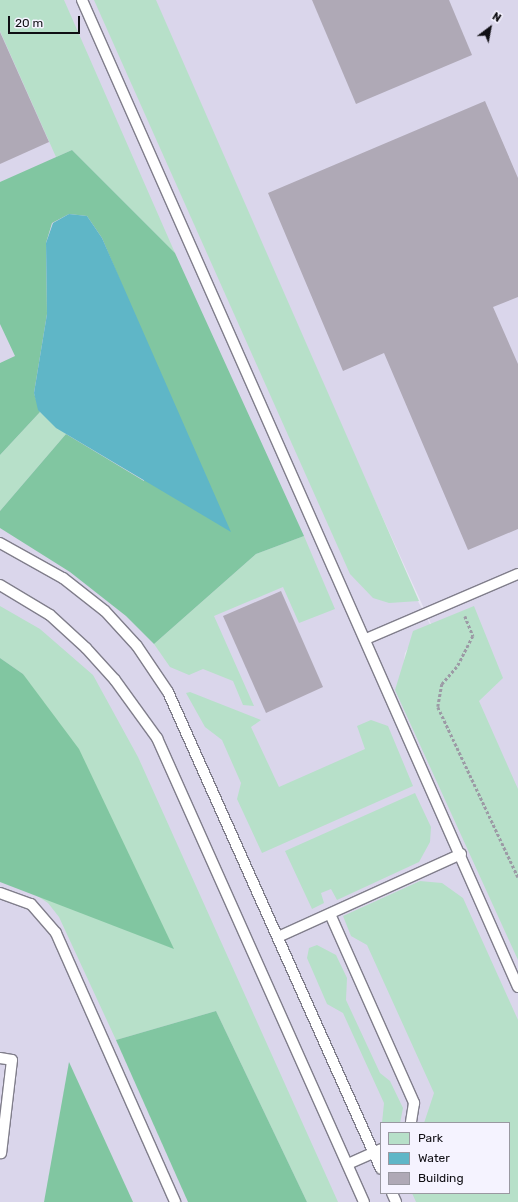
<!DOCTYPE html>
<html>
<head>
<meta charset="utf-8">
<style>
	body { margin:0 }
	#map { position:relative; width:518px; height:1202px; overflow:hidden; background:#e8e5f4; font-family:Rubik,sans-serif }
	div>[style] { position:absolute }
	.built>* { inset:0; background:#dad6eb }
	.green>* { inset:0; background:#b7e0c9 }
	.forest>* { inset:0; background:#81c6a1 }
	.water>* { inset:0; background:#5fb6c7 }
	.building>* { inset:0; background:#afa9b6 }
	.path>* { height:2.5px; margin-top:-1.25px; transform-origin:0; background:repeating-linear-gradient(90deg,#9c9aa5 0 3px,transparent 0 5px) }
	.roads { filter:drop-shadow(1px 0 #807e8b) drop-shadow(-1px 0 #807e8b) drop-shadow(0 1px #807e8b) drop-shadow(0 -1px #807e8b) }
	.service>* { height:10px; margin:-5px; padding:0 5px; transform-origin:5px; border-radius:5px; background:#fff }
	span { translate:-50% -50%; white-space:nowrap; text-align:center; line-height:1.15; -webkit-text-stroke:3px #f5f3ff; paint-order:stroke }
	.legend { position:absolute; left:380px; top:1122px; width:130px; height:72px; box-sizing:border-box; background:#f5f3ff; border:1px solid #9998a1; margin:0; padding:5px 7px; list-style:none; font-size:12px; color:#100f14 }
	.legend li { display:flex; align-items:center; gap:8px; height:20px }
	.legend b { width:20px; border:1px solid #9998a1 }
	.north { position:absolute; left:470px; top:8px; width:40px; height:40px; -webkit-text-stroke:3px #f5f3ff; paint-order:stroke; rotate:32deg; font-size:11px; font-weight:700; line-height:16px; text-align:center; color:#100f14 }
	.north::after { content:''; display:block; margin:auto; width:14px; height:18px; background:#100f14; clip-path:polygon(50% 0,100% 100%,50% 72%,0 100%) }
	.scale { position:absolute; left:8px; top:16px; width:72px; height:18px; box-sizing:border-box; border:2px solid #100f14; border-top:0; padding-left:5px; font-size:12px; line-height:14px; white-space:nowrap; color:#100f14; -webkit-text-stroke:3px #f5f3ff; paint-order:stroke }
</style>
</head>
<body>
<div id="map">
	<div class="built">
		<i style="clip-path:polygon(evenodd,0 0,103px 0,431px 626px,414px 638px,405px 653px,403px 669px,518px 928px,518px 1202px,0 1202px,0 0,381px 1123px,509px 1123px,509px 1193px,381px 1193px,381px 1123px)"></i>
		<i style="clip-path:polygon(147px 0,518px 0,518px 815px)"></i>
	</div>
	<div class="green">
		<i style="clip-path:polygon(0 0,64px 0,175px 253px,72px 150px,56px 157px,0 31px)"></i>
		<i style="clip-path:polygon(94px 0,156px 0,419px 601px,389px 603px,373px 598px,350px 574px)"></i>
		<i style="clip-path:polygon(40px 412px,66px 434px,0 511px,0 455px)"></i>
		<i style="clip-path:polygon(304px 536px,335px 609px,299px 623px,283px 587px,214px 616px,254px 706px,243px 705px,233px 681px,203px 669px,189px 675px,170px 667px,154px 644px,256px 554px)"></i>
		<i style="clip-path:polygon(0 606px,40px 629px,93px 675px,138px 757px,338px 1202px,307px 1202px,216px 1011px,116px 1040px,59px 917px,48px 903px,33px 893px,173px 948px,23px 674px,0 658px)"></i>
		<i style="clip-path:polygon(474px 606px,503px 678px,479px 701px,518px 789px,518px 960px,395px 690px,413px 631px)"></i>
		<i style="clip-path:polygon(190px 692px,261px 720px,251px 727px,279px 787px,365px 749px,357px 726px,371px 720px,388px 726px,413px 786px,262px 853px,237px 799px,241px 783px,222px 740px,205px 727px,186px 693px)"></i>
		<i style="clip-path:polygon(415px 793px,431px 827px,430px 842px,419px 862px,337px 900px,331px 889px,321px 893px,324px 903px,312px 909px,285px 851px)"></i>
		<i style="clip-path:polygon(420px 881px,442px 883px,463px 898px,518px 1020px,518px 1202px,416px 1202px,412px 1193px,509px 1193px,509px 1123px,424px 1123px,434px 1093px,367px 945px,351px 936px,343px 916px)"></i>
		<i style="clip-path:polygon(317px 945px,336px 955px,347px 978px,346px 1000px,380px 1073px,390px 1081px,403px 1108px,400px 1123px,382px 1123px,384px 1103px,343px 1013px,327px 1004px,307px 958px,309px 948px)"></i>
	</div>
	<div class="forest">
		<i style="clip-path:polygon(72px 150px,175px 253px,304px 536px,256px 554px,154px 644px,126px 616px,70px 572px,0 528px,0 511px,66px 434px,144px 481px,140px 328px,102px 238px,87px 216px,69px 214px,52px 223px,46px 243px,47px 314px,34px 393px,40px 412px,0 455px,0 363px,15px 356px,0 324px,0 182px)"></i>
		<i style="clip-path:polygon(0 658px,23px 674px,79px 749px,174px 949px,0 882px)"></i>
		<i style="clip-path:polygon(216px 1011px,307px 1202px,188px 1202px,116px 1040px)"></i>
		<i style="clip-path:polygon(69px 1062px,133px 1202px,44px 1202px)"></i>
	</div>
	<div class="water">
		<i style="clip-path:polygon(69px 214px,87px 216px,102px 238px,231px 532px,56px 428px,38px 410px,34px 393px,47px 314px,46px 243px,53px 223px)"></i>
	</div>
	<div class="building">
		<i style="clip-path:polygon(312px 0,449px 0,472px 55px,356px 104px)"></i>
		<i style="clip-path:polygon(0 32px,49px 142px,0 164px)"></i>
		<i style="clip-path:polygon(485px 101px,518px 178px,518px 297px,493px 307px,518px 364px,518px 529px,468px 550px,384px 353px,343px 371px,268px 193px)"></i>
		<i style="clip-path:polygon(281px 591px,323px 687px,266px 713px,223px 616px)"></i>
	</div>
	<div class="path">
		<i style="left:465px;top:616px;width:22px;rotate:68deg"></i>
		<i style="left:473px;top:636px;width:35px;rotate:117deg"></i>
		<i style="left:457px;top:667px;width:23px;rotate:131deg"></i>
		<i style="left:442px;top:684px;width:23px;rotate:100deg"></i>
		<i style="left:438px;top:707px;width:188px;rotate:64.8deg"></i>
	</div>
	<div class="roads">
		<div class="service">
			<i style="left:82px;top:0;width:1079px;rotate:66.17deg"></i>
			<i style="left:0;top:543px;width:72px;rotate:29.1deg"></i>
			<i style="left:63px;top:578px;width:53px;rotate:38.2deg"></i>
			<i style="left:105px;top:611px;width:47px;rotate:47.6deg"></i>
			<i style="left:137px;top:646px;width:55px;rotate:56deg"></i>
			<i style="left:168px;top:692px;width:522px;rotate:65.94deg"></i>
			<i style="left:0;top:585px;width:58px;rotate:31deg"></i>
			<i style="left:50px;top:615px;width:49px;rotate:42.5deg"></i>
			<i style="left:86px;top:648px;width:43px;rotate:47.8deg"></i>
			<i style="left:115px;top:680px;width:72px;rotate:54.1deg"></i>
			<i style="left:157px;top:738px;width:508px;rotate:65.96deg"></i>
			<i style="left:366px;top:639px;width:165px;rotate:-23.2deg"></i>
			<i style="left:0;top:893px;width:33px;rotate:20deg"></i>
			<i style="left:31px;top:904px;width:38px;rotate:49deg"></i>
			<i style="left:56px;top:933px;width:294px;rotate:66.1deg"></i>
			<i style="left:330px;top:914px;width:207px;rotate:66deg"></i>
			<i style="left:414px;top:1103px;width:20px;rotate:99deg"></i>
			<i style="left:278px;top:937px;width:201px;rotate:-24.4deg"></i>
			<i style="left:0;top:1058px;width:12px;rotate:9deg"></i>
			<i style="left:12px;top:1060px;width:94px;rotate:96.7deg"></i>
			<i style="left:348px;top:1164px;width:36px;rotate:-24deg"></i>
			<i style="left:392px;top:1193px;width:10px;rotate:66deg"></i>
		</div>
	</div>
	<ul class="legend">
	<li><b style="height:11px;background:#b7e0c9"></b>Park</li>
	<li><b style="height:11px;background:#5fb6c7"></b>Water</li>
	<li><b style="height:11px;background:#afa9b6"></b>Building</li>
	</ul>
	<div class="north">N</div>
	<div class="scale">20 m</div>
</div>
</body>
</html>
